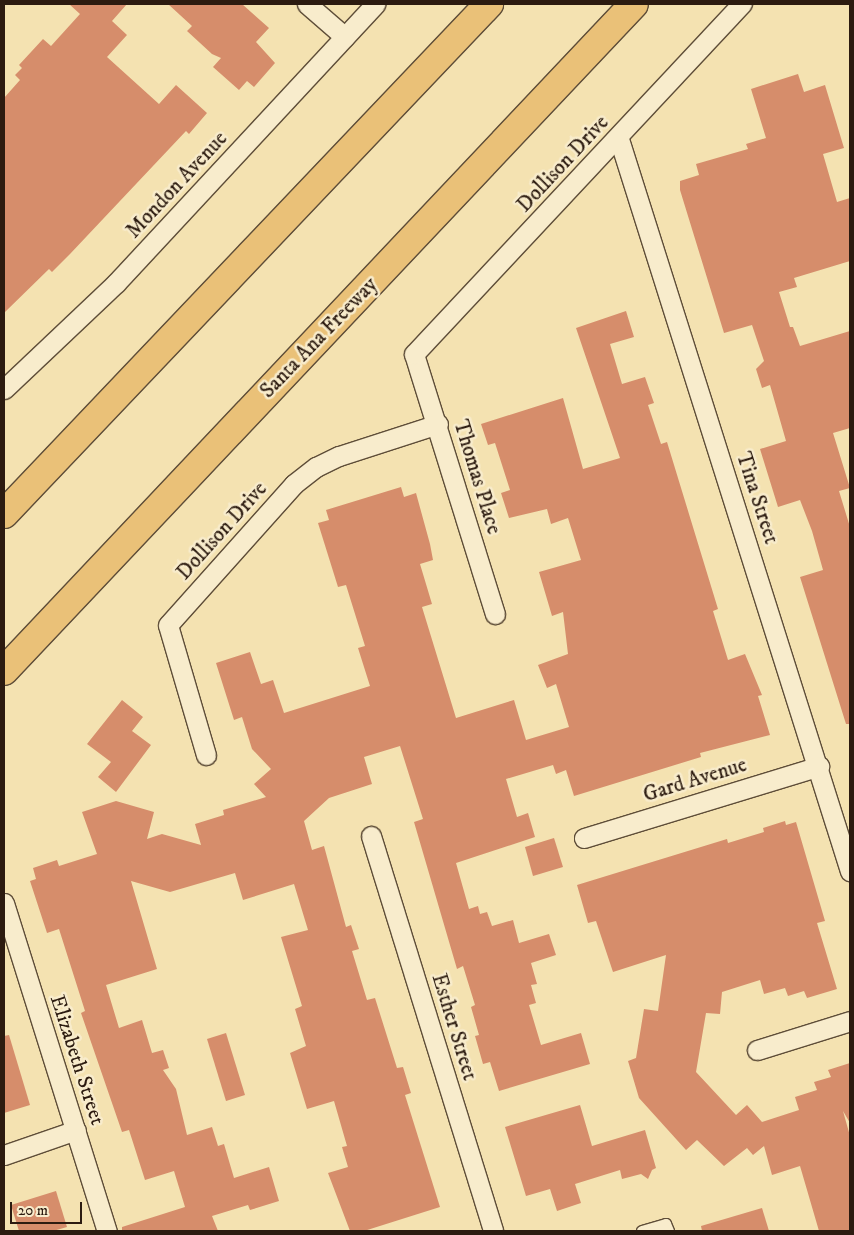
<!DOCTYPE html>
<html>
<head>
<meta charset="utf-8">
<style>
	body { margin:0 }
	#map { position:relative; width:854px; height:1235px; overflow:hidden; background:#f4e2b1; font-family:"IM FELL DW Pica",serif }
	div>[style] { position:absolute }
	.building>* { inset:0; background:#d68d6b }
	.roads { filter:drop-shadow(1px 0 #5e4d38) drop-shadow(-1px 0 #5e4d38) drop-shadow(0 1px #5e4d38) drop-shadow(0 -1px #5e4d38) }
	.lane>* { height:10px; margin:-5px; padding:0 5px; transform-origin:5px; border-radius:5px; background:#f8eccc }
	.street>* { height:19px; margin:-9.5px; padding:0 9.5px; transform-origin:9.5px; border-radius:9.5px; background:#f8eccc }
	.highway>* { height:28px; margin:-14px; padding:0 14px; transform-origin:14px; border-radius:14px; background:#eac178 }
	span { translate:-50% -50%; white-space:nowrap; text-align:center; line-height:1.15; -webkit-text-stroke:5px #f8eccc; paint-order:stroke }
	.street-label { font-size:21px; color:#2c1b10 }
	.frame { position:absolute; inset:0; border:5px solid #2c1b10; pointer-events:none }
	.scale { position:absolute; left:10px; top:1202px; width:72px; height:22px; box-sizing:border-box; border:2px solid #2c1b10; border-top:0; padding-left:6px; font-size:15px; line-height:18px; white-space:nowrap; color:#2c1b10; -webkit-text-stroke:4px #f8eccc; paint-order:stroke }
</style>
</head>
<body>
<div id="map">
	<div class="building">
		<i style="clip-path:polygon(69px 4px,127px 4px,112px 21px,127px 35px,107px 57px,159px 104px,176px 85px,207px 113px,189px 134px,186px 131px,70px 254px,52px 272px,49px 269px,4px 313px,4px 98px,20px 80px,15px 75px,22px 68px,19px 65px,43px 39px,51px 46px,80px 14px)"></i>
		<i style="clip-path:polygon(168px 4px,242px 4px,269px 28px,256px 42px,275px 63px,254px 87px,247px 81px,239px 90px,213px 67px,221px 58px,212px 54px,187px 31px,192px 26px)"></i>
		<i style="clip-path:polygon(798px 74px,804px 92px,825px 85px,844px 148px,823px 154px,837px 202px,850px 198px,850px 261px,794px 278px,797px 287px,779px 292px,790px 327px,793px 327px,800px 346px,850px 331px,850px 428px,833px 433px,850px 488px,839px 491px,850px 527px,850px 724px,846px 724px,800px 577px,823px 570px,812px 531px,800px 500px,778px 507px,760px 449px,786px 441px,770px 385px,762px 388px,756px 369px,764px 361px,752px 325px,724px 333px,680px 190px,680px 181px,699px 175px,696px 164px,748px 149px,746px 144px,766px 138px,751px 89px)"></i>
		<i style="clip-path:polygon(626px 311px,634px 337px,610px 344px,622px 384px,645px 377px,654px 403px,648px 405px,661px 444px,667px 442px,718px 609px,713px 611px,728px 660px,745px 654px,762px 695px,758px 696px,770px 735px,700px 753px,701px 757px,574px 796px,566px 770px,556px 774px,553px 765px,506px 779px,517px 817px,528px 813px,535px 837px,456px 863px,469px 909px,478px 906px,480px 914px,487px 912px,492px 926px,513px 920px,519px 943px,549px 934px,556px 955px,531px 963px,537px 984px,531px 985px,536px 1003px,529px 1005px,541px 1045px,581px 1033px,590px 1064px,499px 1091px,490px 1062px,483px 1064px,475px 1036px,479px 1035px,471px 1007px,475px 1005px,463px 966px,457px 969px,414px 822px,423px 819px,400px 746px,364px 757px,372px 784px,329px 798px,304px 821px,312px 850px,324px 846px,346px 927px,351px 925px,359px 949px,352px 951px,367px 1000px,375px 998px,397px 1068px,403px 1067px,411px 1093px,405px 1095px,440px 1207px,364px 1231px,350px 1231px,328px 1173px,348px 1167px,342px 1147px,347px 1146px,334px 1101px,307px 1109px,290px 1053px,306px 1046px,295px 1009px,302px 1006px,281px 937px,308px 930px,294px 884px,243px 900px,235px 873px,170px 892px,131px 881px,157px 969px,106px 985px,119px 1028px,142px 1020px,152px 1053px,163px 1050px,169px 1068px,163px 1070px,176px 1089px,187px 1135px,212px 1127px,218px 1146px,224px 1144px,234px 1178px,269px 1167px,279px 1201px,250px 1210px,248px 1205px,212px 1216px,218px 1231px,122px 1231px,122px 1227px,185px 1207px,174px 1171px,145px 1180px,129px 1130px,122px 1132px,81px 1013px,85px 1011px,59px 929px,47px 933px,30px 881px,36px 879px,33px 868px,57px 860px,59px 866px,97px 854px,82px 812px,116px 801px,154px 812px,147px 839px,162px 834px,201px 845px,195px 824px,224px 815px,223px 810px,266px 797px,254px 784px,271px 769px,252px 749px,242px 717px,234px 720px,216px 663px,250px 652px,261px 684px,273px 680px,284px 713px,370px 686px,358px 648px,365px 646px,346px 585px,338px 587px,318px 523px,329px 520px,326px 510px,401px 487px,404px 497px,416px 493px,430px 544px,433px 560px,420px 564px,432px 604px,422px 607px,456px 718px,514px 700px,526px 740px,569px 727px,556px 684px,547px 688px,538px 665px,568px 654px,563px 612px,552px 616px,539px 572px,581px 560px,568px 518px,551px 524px,547px 509px,509px 518px,501px 493px,510px 490px,495px 443px,488px 445px,481px 424px,563px 398px,583px 469px,620px 458px,576px 328px)"></i>
		<i style="clip-path:polygon(122px 700px,143px 717px,132px 731px,151px 745px,116px 792px,98px 777px,111px 762px,87px 744px)"></i>
		<i style="clip-path:polygon(785px 821px,786px 825px,796px 822px,825px 921px,817px 923px,837px 989px,807px 998px,804px 991px,788px 996px,785px 988px,764px 994px,760px 980px,722px 992px,720px 1014px,706px 1013px,696px 1072px,736px 1115px,747px 1105px,762px 1122px,799px 1110px,795px 1097px,817px 1090px,814px 1082px,831px 1077px,828px 1070px,850px 1063px,850px 1123px,843px 1111px,850px 1136px,850px 1231px,819px 1231px,800px 1166px,772px 1175px,764px 1146px,753px 1155px,747px 1148px,724px 1166px,697px 1140px,686px 1150px,639px 1098px,628px 1061px,636px 1058px,644px 1009px,658px 1011px,666px 955px,613px 972px,596px 921px,588px 923px,577px 885px,727px 839px,728px 843px,764px 832px,763px 828px)"></i>
		<i style="clip-path:polygon(554px 838px,563px 867px,533px 876px,525px 847px)"></i>
		<i style="clip-path:polygon(226px 1033px,245px 1095px,226px 1101px,207px 1039px)"></i>
		<i style="clip-path:polygon(9px 1035px,30px 1105px,4px 1113px,4px 1036px)"></i>
		<i style="clip-path:polygon(580px 1105px,592px 1146px,645px 1130px,656px 1168px,652px 1170px,648px 1179px,641px 1174px,622px 1179px,620px 1170px,575px 1184px,581px 1203px,557px 1211px,550px 1189px,526px 1196px,505px 1127px)"></i>
		<i style="clip-path:polygon(56px 1191px,67px 1227px,53px 1231px,19px 1231px,11px 1205px)"></i>
		<i style="clip-path:polygon(762px 1208px,769px 1231px,702px 1231px,701px 1226px)"></i>
	</div>
	<div class="roads">
		<div class="lane">
			<i style="left:642px;top:1231px;width:25px;rotate:-16deg"></i>
			<i style="left:666px;top:1224px;width:8px;rotate:67deg"></i>
		</div>
		<div class="street">
			<i style="left:307px;top:4px;width:50px;rotate:41deg"></i>
			<i style="left:619px;top:139px;width:768px;rotate:72.49deg"></i>
			<i style="left:4px;top:389px;width:154px;rotate:-43.4deg"></i>
			<i style="left:116px;top:283px;width:381px;rotate:-47.1deg"></i>
			<i style="left:495px;top:614px;width:272px;rotate:-107.3deg"></i>
			<i style="left:414px;top:354px;width:480px;rotate:-46.9deg"></i>
			<i style="left:206px;top:755px;width:135px;rotate:-106.3deg"></i>
			<i style="left:168px;top:625px;width:189px;rotate:-48.2deg"></i>
			<i style="left:294px;top:484px;width:28px;rotate:-38deg"></i>
			<i style="left:316px;top:467px;width:25px;rotate:-26deg"></i>
			<i style="left:339px;top:456px;width:104px;rotate:-17.9deg"></i>
			<i style="left:371px;top:836px;width:413px;rotate:72.8deg"></i>
			<i style="left:584px;top:838px;width:246px;rotate:-17deg"></i>
			<i style="left:4px;top:903px;width:344px;rotate:72.6deg"></i>
			<i style="left:757px;top:1050px;width:97px;rotate:-17.3deg"></i>
			<i style="left:4px;top:1155px;width:76px;rotate:-19.1deg"></i>
		</div>
		<div class="highway">
			<i style="left:4px;top:514px;width:704px;rotate:-46.44deg"></i>
			<i style="left:4px;top:671px;width:917px;rotate:-46.63deg"></i>
		</div>
	</div>
	<div class="street-label">
		<span style="left:563px;top:164px;rotate:-47deg">Dollison Drive</span>
		<span style="left:177px;top:185px;rotate:-47deg">Mondon Avenue</span>
		<span style="left:319px;top:338px;rotate:-46deg">Santa Ana Freeway</span>
		<span style="left:477px;top:477px;rotate:73deg">Thomas Place</span>
		<span style="left:757px;top:498px;rotate:72deg">Tina Street</span>
		<span style="left:222px;top:531px;rotate:-48deg">Dollison Drive</span>
		<span style="left:695px;top:780px;rotate:-17deg">Gard Avenue</span>
		<span style="left:454px;top:1027px;rotate:73deg">Esther Street</span>
		<span style="left:77px;top:1060px;rotate:72deg">Elizabeth Street</span>
	</div>
	<div class="frame"></div>
	<div class="scale">20 m</div>
</div>
</body>
</html>
